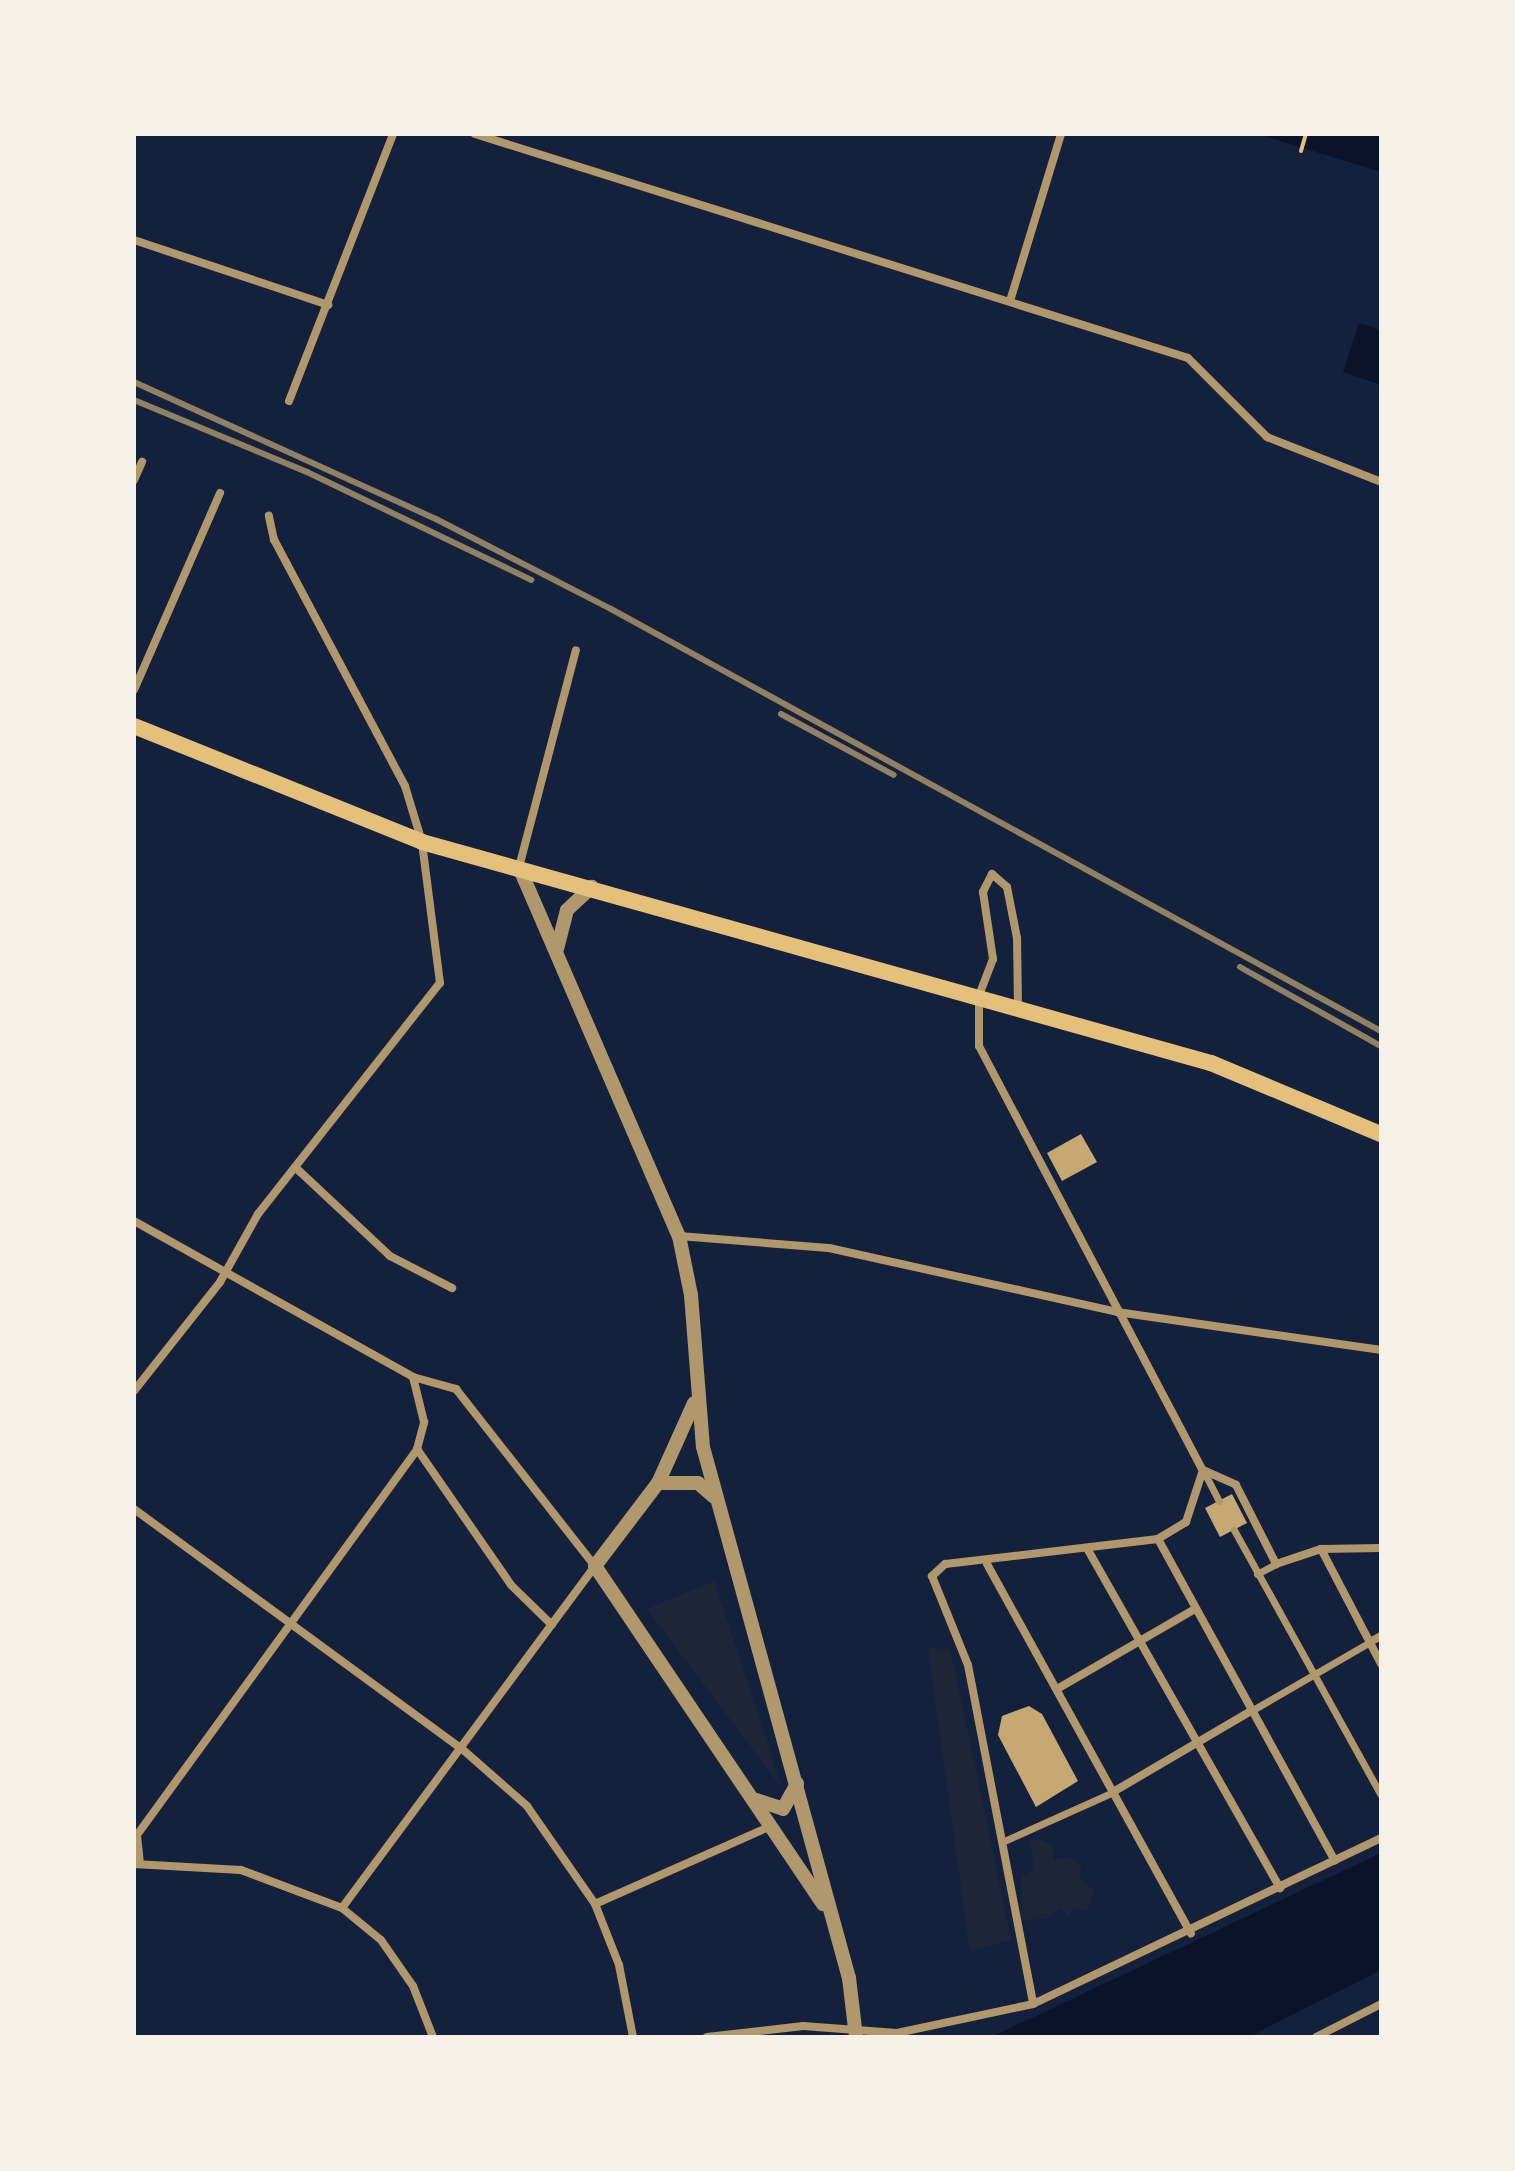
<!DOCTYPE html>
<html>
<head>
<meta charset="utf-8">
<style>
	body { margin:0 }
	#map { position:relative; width:1515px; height:2171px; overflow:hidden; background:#14213d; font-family:"Work Sans",sans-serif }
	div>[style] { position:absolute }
	.green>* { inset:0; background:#1d2539 }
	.water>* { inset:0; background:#0b132b }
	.building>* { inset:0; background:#c6a872 }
	.path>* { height:4px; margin:-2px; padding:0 2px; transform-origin:2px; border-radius:2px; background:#e5c07b }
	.pedestrian>* { height:7px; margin:-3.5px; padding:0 3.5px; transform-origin:3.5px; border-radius:3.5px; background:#b1986c }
	.minor>* { height:8px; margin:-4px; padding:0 4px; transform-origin:4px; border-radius:4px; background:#b1986c }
	.tertiary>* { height:14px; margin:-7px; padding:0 7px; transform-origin:7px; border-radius:7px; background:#b1986c }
	.secondary>* { height:16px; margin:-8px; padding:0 8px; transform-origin:8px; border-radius:8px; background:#e5c07b }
	.rail>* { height:6px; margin:-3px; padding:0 3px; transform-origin:3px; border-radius:3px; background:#918062 }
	span { translate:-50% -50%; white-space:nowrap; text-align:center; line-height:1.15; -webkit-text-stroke:6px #f6f1e7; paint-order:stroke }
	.frame { position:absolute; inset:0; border:136px solid #f6f1e7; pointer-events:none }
</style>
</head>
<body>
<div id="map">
	<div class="green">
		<i style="clip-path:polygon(714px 1581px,782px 1788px,647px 1609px)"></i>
		<i style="clip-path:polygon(928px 1648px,948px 1649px,952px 1657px,1011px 1939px,970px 1952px)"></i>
		<i style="clip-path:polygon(1039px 1839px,1052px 1846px,1054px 1860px,1070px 1856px,1081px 1865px,1080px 1879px,1094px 1890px,1087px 1912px,1074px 1907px,1068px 1916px,1059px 1908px,1048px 1918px,1022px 1921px,1022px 1876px,1035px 1869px,1029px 1841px)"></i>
	</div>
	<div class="water">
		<i style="clip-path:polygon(1258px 134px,1381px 134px,1381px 172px)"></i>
		<i style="clip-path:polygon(1359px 323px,1381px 330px,1381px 385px,1343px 372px)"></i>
		<i style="clip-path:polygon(1381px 1853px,1381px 1970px,1249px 2037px,991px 2037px)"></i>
	</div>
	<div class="building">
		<i style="clip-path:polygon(1081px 1134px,1097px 1162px,1062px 1181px,1047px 1153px)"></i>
		<i style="clip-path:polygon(1232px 1494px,1247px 1523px,1220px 1537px,1205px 1508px)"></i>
		<i style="clip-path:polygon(1029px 1706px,1042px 1714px,1078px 1781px,1036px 1807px,998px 1735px,1002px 1716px)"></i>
	</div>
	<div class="path">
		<i style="left:1301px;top:151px;width:18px;rotate:-74deg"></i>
	</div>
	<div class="pedestrian">
		<i style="left:1203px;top:1470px;width:35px;rotate:63deg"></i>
		<i style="left:1234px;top:1530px;width:303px;rotate:61deg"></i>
		<i style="left:1257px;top:1574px;width:21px;rotate:-28deg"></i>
		<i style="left:1251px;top:1711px;width:138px;rotate:-30.1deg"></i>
		<i style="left:1002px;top:1842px;width:122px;rotate:-24.2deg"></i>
	</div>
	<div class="minor">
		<i style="left:475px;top:134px;width:747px;rotate:17.44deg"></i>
		<i style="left:1188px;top:358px;width:112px;rotate:45deg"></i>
		<i style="left:1267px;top:437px;width:123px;rotate:21.5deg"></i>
		<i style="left:134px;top:240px;width:205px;rotate:18.5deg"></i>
		<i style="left:1010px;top:301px;width:175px;rotate:-73deg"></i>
		<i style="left:289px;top:401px;width:287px;rotate:-68.7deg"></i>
		<i style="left:134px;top:480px;width:20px;rotate:-66deg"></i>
		<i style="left:134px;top:690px;width:215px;rotate:-66.4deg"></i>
		<i style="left:519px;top:867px;width:224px;rotate:-75.3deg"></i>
		<i style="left:1018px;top:1007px;width:69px;rotate:-90.8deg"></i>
		<i style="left:1017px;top:938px;width:52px;rotate:-101.1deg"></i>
		<i style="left:1007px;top:887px;width:20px;rotate:-139deg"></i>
		<i style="left:992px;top:874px;width:20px;rotate:117deg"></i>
		<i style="left:983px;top:892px;width:68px;rotate:81.5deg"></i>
		<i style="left:993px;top:959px;width:40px;rotate:111deg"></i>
		<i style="left:979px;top:996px;width:50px;rotate:90deg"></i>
		<i style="left:979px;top:1046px;width:480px;rotate:62.2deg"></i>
		<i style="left:1203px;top:1470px;width:55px;rotate:108.1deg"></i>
		<i style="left:1186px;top:1522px;width:33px;rotate:149deg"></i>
		<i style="left:1158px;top:1539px;width:214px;rotate:173.3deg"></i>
		<i style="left:945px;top:1564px;width:18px;rotate:137deg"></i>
		<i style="left:932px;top:1576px;width:96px;rotate:68deg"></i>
		<i style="left:968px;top:1665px;width:345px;rotate:79.1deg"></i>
		<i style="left:295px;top:1167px;width:130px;rotate:43.1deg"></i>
		<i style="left:390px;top:1256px;width:70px;rotate:27.3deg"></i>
		<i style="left:134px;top:1221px;width:320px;rotate:29.2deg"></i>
		<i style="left:413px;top:1377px;width:45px;rotate:15.6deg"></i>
		<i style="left:456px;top:1389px;width:225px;rotate:51.9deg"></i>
		<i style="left:595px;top:1566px;width:425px;rotate:126.5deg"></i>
		<i style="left:679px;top:1236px;width:150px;rotate:4.6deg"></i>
		<i style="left:829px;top:1248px;width:295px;rotate:12.5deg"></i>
		<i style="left:1117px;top:1312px;width:267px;rotate:8.2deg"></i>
		<i style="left:134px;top:1391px;width:139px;rotate:-51.7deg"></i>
		<i style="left:220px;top:1282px;width:78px;rotate:-60.8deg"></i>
		<i style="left:258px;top:1214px;width:294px;rotate:-51.8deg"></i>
		<i style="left:440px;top:983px;width:142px;rotate:-97.3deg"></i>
		<i style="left:422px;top:842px;width:59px;rotate:-106.9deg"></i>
		<i style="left:405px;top:786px;width:279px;rotate:-118deg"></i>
		<i style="left:274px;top:540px;width:25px;rotate:-102deg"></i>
		<i style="left:417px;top:1449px;width:165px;rotate:55.3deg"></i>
		<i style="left:511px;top:1585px;width:57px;rotate:44.3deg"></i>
		<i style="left:1203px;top:1470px;width:36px;rotate:24deg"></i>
		<i style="left:1236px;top:1485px;width:89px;rotate:63.1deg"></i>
		<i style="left:1276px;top:1564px;width:47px;rotate:-18.4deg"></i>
		<i style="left:1321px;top:1549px;width:60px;rotate:-1deg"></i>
		<i style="left:134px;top:1509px;width:405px;rotate:36.2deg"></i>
		<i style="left:461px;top:1748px;width:88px;rotate:41.3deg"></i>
		<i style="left:527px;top:1806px;width:119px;rotate:55.2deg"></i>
		<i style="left:595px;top:1904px;width:66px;rotate:68.5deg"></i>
		<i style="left:619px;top:1965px;width:73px;rotate:79deg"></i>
		<i style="left:1158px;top:1539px;width:367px;rotate:61.2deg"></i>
		<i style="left:1321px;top:1549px;width:130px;rotate:62.4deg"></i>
		<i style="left:1088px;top:1550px;width:389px;rotate:60.4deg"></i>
		<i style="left:987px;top:1564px;width:422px;rotate:61.1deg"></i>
		<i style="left:1370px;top:1642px;width:13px;rotate:-29deg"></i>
		<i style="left:1057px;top:1689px;width:160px;rotate:-30.1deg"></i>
		<i style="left:1113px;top:1792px;width:160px;rotate:-30.4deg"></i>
		<i style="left:134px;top:1864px;width:107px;rotate:3.2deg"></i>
		<i style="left:241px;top:1870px;width:108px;rotate:20.6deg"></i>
		<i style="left:342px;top:1908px;width:50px;rotate:39.4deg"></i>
		<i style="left:381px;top:1940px;width:56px;rotate:55.2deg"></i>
		<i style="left:413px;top:1986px;width:55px;rotate:68.6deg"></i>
		<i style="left:140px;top:1864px;width:29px;rotate:-96deg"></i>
		<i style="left:137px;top:1835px;width:477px;rotate:-54deg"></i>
		<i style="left:417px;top:1449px;width:28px;rotate:-75deg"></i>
		<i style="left:424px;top:1422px;width:46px;rotate:-103.7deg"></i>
		<i style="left:595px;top:1904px;width:193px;rotate:-23.9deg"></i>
		<i style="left:707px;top:2037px;width:97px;rotate:-6.5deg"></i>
		<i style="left:803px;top:2026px;width:94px;rotate:4.3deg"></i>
		<i style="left:897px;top:2033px;width:139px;rotate:-12deg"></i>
		<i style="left:1033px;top:2004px;width:386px;rotate:-25.5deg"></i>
		<i style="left:1316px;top:2037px;width:73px;rotate:-26.9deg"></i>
	</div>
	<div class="tertiary">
		<i style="left:519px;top:867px;width:402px;rotate:66.6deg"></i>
		<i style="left:679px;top:1236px;width:60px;rotate:78.5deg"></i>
		<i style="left:691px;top:1295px;width:152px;rotate:85.5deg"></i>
		<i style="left:703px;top:1447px;width:551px;rotate:74.63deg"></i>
		<i style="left:849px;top:1978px;width:59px;rotate:83.2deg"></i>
		<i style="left:557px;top:949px;width:40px;rotate:-75.6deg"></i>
		<i style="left:567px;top:910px;width:34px;rotate:-43deg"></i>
		<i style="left:694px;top:1403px;width:88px;rotate:114.2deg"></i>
		<i style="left:658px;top:1483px;width:104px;rotate:127.2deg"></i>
		<i style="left:595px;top:1566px;width:408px;rotate:56deg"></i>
		<i style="left:658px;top:1483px;width:40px"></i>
		<i style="left:698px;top:1483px;width:21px;rotate:41deg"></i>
		<i style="left:756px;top:1800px;width:28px;rotate:18deg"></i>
		<i style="left:783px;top:1809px;width:29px;rotate:-61deg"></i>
	</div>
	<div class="secondary">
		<i style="left:134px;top:726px;width:310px;rotate:21.9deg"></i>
		<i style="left:422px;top:842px;width:819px;rotate:15.65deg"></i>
		<i style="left:1211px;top:1063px;width:184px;rotate:22.7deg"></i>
	</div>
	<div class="rail">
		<i style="left:134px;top:382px;width:332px;rotate:24.4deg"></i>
		<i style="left:436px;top:519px;width:197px;rotate:27.2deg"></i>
		<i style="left:611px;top:609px;width:878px;rotate:28.73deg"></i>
		<i style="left:134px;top:400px;width:187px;rotate:22.6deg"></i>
		<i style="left:307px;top:472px;width:249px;rotate:25.7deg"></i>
		<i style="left:781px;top:714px;width:128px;rotate:28.4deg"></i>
		<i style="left:1240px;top:967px;width:162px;rotate:29.3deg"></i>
	</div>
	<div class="frame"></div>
</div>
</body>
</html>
